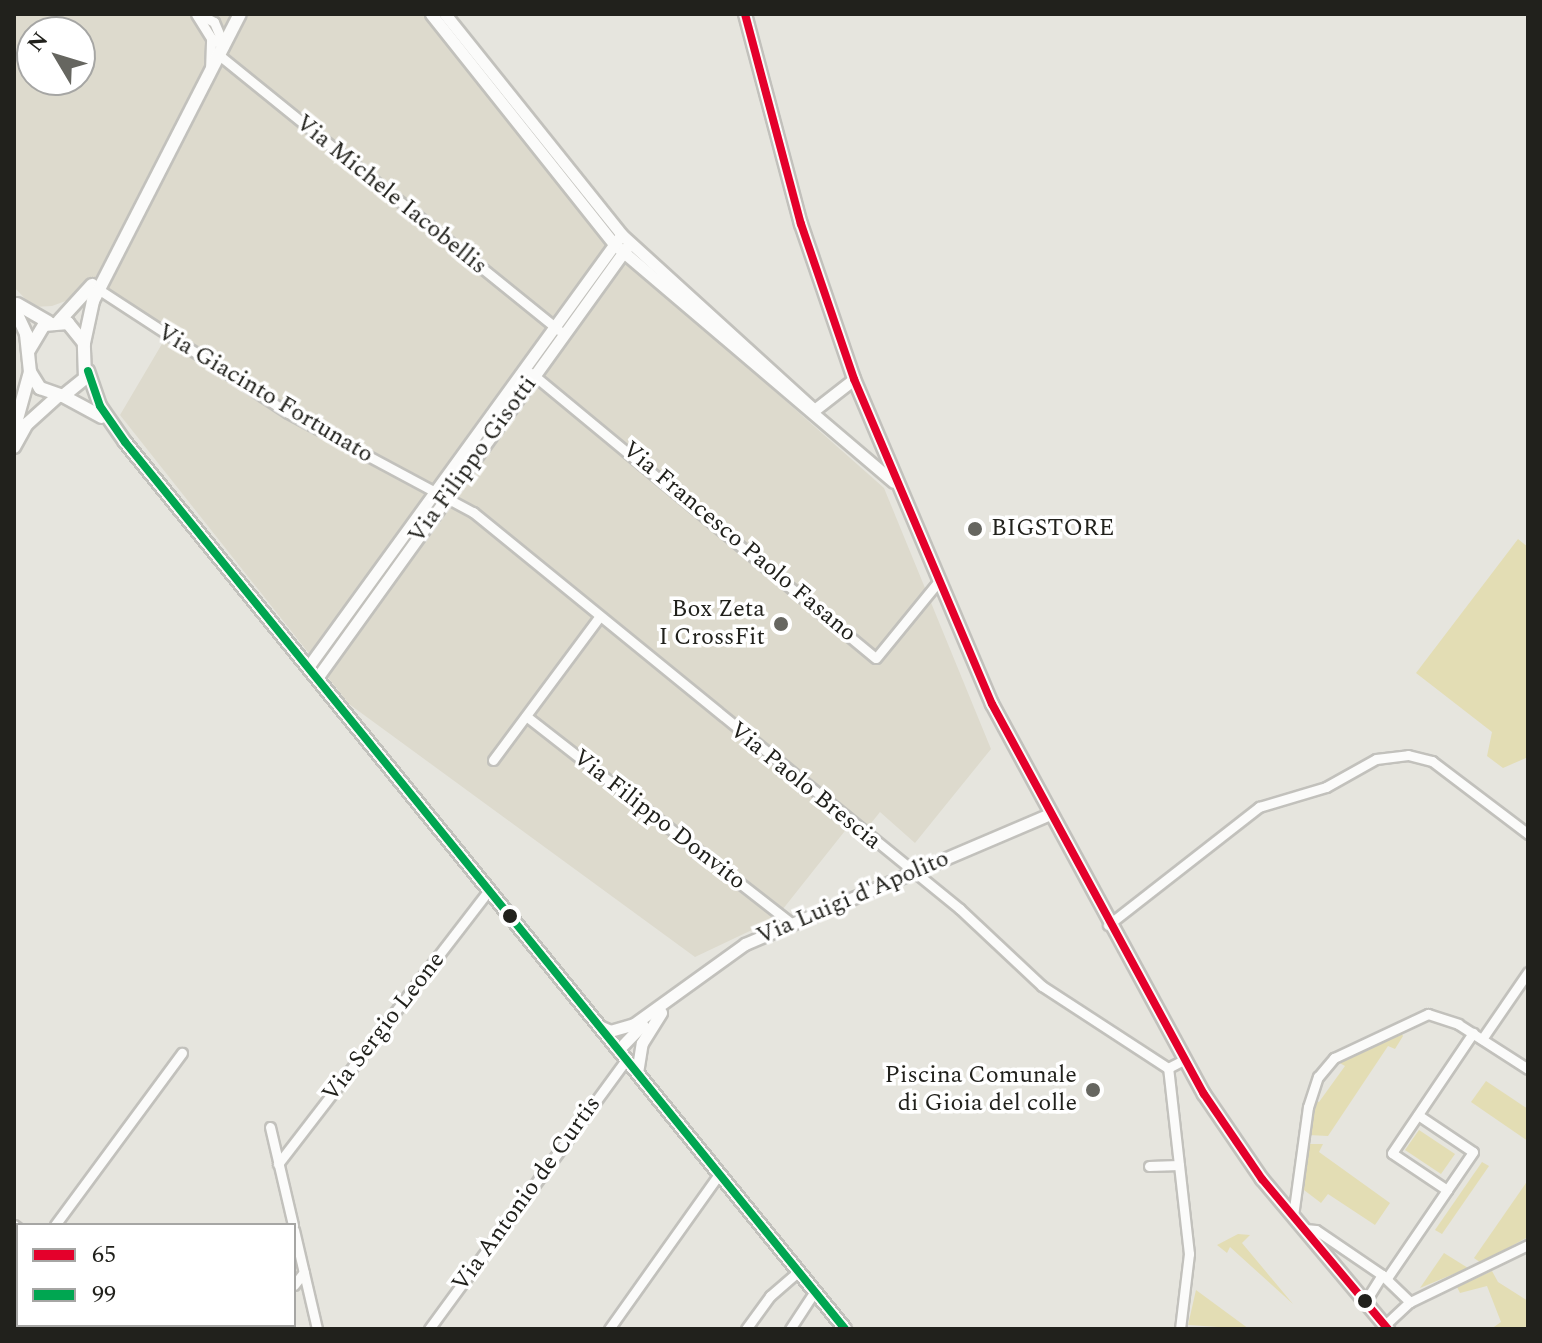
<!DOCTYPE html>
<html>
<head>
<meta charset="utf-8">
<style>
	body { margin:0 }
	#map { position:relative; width:1542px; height:1343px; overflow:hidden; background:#e6e5de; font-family:Spectral,serif }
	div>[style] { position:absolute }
	.built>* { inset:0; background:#dddacd }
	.green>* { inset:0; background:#e3ddb4 }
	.roads { filter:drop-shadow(2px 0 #c2c1bc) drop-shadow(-2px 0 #c2c1bc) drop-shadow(0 2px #c2c1bc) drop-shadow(0 -2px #c2c1bc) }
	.minor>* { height:9px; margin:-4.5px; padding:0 4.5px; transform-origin:4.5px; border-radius:4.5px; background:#fbfbfa }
	.tertiary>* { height:11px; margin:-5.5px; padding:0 5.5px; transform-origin:5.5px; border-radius:5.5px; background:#fbfbfa }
	.secondary>* { height:12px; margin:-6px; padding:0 6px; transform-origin:6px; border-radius:6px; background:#fbfbfa }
	.bus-1>* { height:8px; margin:-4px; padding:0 4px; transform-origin:4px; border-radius:4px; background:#e4002b }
	.bus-2>* { height:8px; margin:-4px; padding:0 4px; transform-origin:4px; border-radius:4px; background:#00a651 }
	.dots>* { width:22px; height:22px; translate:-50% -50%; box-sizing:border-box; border:4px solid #fff; border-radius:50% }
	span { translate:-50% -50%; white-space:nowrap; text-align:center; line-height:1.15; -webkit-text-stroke:7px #fff; paint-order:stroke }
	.street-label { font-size:24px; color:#21211c }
	.poi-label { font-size:24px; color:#21211c }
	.left { translate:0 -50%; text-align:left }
	.right { translate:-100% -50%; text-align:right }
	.frame { position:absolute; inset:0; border:16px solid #21211c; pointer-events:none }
	.legend { position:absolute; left:16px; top:1223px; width:280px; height:104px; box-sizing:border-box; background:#fff; border:2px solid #a6a6a4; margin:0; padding:10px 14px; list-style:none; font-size:24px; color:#21211c }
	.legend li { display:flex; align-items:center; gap:16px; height:40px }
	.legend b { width:40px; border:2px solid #a6a6a4 }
	.north { position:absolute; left:16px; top:16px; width:80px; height:80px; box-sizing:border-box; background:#fff; border:2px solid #a6a6a4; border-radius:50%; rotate:308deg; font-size:22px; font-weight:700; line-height:32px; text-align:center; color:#21211c }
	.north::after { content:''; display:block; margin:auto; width:28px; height:36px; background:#666660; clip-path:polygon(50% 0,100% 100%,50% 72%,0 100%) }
</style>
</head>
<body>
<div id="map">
	<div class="built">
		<i style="clip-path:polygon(evenodd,14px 14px,423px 14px,604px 240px,884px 488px,991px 749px,915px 843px,880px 812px,860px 837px,848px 827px,775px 919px,695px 957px,349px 704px,120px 415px,169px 332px,89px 277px,71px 299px,52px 306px,33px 307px,14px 287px,14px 14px,32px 32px,80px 32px,80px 80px,32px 80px,32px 32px)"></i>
	</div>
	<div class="green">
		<i style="clip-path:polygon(1518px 539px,1528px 547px,1528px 757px,1503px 768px,1487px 756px,1492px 732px,1416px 673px)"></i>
		<i style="clip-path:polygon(1400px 1031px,1403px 1036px,1395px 1049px,1388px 1046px,1328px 1136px,1309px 1135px,1315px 1100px,1319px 1102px,1345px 1066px,1338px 1062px)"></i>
		<i style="clip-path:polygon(1486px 1081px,1528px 1109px,1528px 1141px,1471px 1102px)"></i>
		<i style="clip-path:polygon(1419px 1130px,1455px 1154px,1441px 1174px,1405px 1150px)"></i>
		<i style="clip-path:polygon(1306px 1144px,1323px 1144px,1319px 1152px,1390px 1203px,1375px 1225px,1328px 1194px,1321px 1203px,1304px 1190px)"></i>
		<i style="clip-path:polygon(1482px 1162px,1489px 1166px,1442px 1234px,1435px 1230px)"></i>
		<i style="clip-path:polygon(1528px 1180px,1528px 1237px,1481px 1263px,1474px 1258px)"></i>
		<i style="clip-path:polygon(1238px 1234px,1250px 1235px,1242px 1243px,1293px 1304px,1230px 1247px,1227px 1253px,1217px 1245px)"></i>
		<i style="clip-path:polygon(1444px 1253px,1468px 1268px,1420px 1288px)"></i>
		<i style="clip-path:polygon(1492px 1271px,1498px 1282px,1528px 1301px,1528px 1329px,1491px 1329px,1501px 1322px,1487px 1286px,1460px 1293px,1457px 1287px)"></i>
		<i style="clip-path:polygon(1196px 1290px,1249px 1329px,1188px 1325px)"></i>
	</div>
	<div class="roads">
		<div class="minor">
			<i style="left:196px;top:14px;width:28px;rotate:58deg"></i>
			<i style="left:211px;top:38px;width:15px;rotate:32deg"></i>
			<i style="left:199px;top:14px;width:17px;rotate:28deg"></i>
			<i style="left:214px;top:22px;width:26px;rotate:67deg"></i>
			<i style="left:219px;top:55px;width:437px;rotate:39deg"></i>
			<i style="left:210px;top:71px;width:33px;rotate:-88deg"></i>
			<i style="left:98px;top:289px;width:227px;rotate:33.1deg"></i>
			<i style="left:288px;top:413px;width:210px;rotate:28.2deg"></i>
			<i style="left:473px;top:512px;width:628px;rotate:39.19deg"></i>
			<i style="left:960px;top:909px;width:112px;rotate:43.2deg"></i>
			<i style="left:1042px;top:986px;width:150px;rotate:33.1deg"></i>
			<i style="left:531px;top:373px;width:447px;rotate:39.6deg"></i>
			<i style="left:876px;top:658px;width:98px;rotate:-50.8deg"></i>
			<i style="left:526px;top:716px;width:338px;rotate:38deg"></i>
			<i style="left:493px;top:760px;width:179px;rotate:-53.4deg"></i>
			<i style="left:1108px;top:925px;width:192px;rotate:-38deg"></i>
			<i style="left:1259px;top:807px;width:70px;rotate:-16.6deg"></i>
			<i style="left:1326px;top:787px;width:57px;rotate:-29.2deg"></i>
			<i style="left:1376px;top:759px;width:32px;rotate:-7deg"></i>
			<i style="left:1408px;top:755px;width:25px;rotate:14deg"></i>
			<i style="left:1432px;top:761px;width:121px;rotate:37.2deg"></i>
			<i style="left:1482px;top:1039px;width:81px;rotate:-55.5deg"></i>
			<i style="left:1418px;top:1115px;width:66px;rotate:33.9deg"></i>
			<i style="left:1473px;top:1152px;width:46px;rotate:124.4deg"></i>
			<i style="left:1447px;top:1190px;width:66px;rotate:-146.1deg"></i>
			<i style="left:1392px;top:1153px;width:145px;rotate:-56deg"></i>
			<i style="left:270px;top:1127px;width:101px;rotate:76.8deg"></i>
			<i style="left:278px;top:1164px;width:346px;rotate:-52.4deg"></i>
			<i style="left:1149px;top:1166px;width:30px;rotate:-2deg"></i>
			<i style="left:1293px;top:1216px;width:110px;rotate:-82.2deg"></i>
			<i style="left:1308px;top:1107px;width:32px;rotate:-72deg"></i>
			<i style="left:1318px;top:1077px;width:25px;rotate:-50deg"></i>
			<i style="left:1334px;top:1058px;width:104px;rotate:-25.1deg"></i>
			<i style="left:1428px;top:1014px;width:32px;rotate:18deg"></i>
			<i style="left:1458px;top:1024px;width:83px;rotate:32.7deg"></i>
			<i style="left:14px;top:1225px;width:5px;rotate:37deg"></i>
			<i style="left:55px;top:1225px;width:214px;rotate:-53.6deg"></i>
			<i style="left:1304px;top:1229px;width:12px;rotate:5deg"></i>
			<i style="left:1316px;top:1230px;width:80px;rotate:34.3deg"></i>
			<i style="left:1382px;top:1275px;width:39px;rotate:44deg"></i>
			<i style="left:294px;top:1230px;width:102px;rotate:76.9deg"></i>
			<i style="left:1387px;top:1278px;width:107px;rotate:-55.7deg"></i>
			<i style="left:294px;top:1285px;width:16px;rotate:-52deg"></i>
			<i style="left:1365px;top:1302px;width:32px;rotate:-58deg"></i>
			<i style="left:152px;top:1325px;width:7px;rotate:34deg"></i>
			<i style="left:1385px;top:1325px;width:34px;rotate:-43deg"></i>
			<i style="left:1410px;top:1302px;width:131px;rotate:-25.8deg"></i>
			<i style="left:262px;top:1329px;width:5px;rotate:-53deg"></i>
			<i style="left:429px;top:1329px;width:333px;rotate:-53.8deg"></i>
			<i style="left:609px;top:1329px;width:190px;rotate:-54.6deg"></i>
			<i style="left:746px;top:1329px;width:41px;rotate:-54deg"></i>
			<i style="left:770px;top:1296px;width:38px;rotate:-41deg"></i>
			<i style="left:790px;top:1329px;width:45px;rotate:-56.7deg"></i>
			<i style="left:1180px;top:1329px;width:76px;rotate:-83.2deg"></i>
			<i style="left:1189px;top:1254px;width:187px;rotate:-96.4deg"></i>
			<i style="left:1168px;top:1068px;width:18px;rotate:-27deg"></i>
		</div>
		<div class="tertiary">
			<i style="left:431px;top:14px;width:294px;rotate:51.5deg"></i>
			<i style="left:614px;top:244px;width:367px;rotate:40.4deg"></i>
			<i style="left:445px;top:14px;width:282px;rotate:51.3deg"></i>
			<i style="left:621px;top:234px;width:257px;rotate:42.3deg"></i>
			<i style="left:813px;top:411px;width:52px;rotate:-38deg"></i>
			<i style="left:308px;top:667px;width:530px;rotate:-54.06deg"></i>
			<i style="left:317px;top:678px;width:531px;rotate:-54.27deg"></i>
			<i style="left:599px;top:1026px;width:12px;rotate:24deg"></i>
			<i style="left:610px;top:1031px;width:25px;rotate:-16deg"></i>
			<i style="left:634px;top:1024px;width:137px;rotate:-35.8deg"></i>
			<i style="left:745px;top:944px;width:332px;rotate:-23.1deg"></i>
			<i style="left:618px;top:1050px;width:35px;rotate:-46deg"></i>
			<i style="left:637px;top:1073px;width:30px;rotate:-81deg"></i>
			<i style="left:642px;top:1043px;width:36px;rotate:-58deg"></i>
		</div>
		<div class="secondary">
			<i style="left:745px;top:14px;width:217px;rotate:75.1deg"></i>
			<i style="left:801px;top:224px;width:164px;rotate:71.1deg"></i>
			<i style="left:854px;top:379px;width:353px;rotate:67deg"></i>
			<i style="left:992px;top:704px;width:444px;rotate:61.5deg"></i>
			<i style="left:1204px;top:1094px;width:103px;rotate:55.7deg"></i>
			<i style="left:1262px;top:1179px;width:196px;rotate:50deg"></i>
			<i style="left:17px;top:304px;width:36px;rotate:30deg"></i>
			<i style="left:14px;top:308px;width:29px;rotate:65deg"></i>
			<i style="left:26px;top:334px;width:38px;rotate:84deg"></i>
			<i style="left:30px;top:372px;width:19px;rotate:58deg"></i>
			<i style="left:40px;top:388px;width:24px;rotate:19deg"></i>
			<i style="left:63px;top:396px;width:28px;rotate:-39deg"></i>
			<i style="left:85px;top:378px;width:35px;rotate:-92deg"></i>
			<i style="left:84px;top:343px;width:26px;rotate:-129deg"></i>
			<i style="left:68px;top:323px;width:24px;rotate:175deg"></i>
			<i style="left:44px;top:325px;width:29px;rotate:121deg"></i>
			<i style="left:59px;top:321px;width:49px;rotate:-47.5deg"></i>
			<i style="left:84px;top:343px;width:43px;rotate:-77.9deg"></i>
			<i style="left:93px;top:301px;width:322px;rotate:-62.9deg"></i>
			<i style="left:88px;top:371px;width:37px;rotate:71deg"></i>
			<i style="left:100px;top:406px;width:44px;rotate:55.2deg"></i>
			<i style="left:125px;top:442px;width:1142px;rotate:50.93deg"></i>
			<i style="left:63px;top:396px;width:44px;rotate:28.3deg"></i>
			<i style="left:14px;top:430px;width:60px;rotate:-74.6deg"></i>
			<i style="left:14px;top:447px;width:26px;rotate:-61deg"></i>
			<i style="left:27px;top:424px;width:42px;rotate:-42.1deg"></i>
		</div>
	</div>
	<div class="bus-1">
		<i style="left:745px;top:14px;width:217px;rotate:75.1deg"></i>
		<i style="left:801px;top:224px;width:164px;rotate:71.1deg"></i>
		<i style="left:854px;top:379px;width:353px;rotate:67deg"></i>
		<i style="left:992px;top:704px;width:444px;rotate:61.5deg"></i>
		<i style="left:1204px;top:1094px;width:103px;rotate:55.7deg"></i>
		<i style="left:1262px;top:1179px;width:196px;rotate:50deg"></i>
	</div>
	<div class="bus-2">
		<i style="left:88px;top:371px;width:37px;rotate:71deg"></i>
		<i style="left:100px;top:406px;width:44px;rotate:55.2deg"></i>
		<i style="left:125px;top:442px;width:1142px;rotate:50.93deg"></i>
	</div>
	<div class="dots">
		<i style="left:975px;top:529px;background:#666660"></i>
		<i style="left:781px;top:624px;background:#666660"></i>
		<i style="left:510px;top:916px;background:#21211c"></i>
		<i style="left:1093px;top:1090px;background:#666660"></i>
		<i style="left:1365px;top:1301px;background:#21211c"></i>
	</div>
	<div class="street-label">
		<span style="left:391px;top:195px;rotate:39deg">Via Michele Iacobellis</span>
		<span style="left:265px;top:394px;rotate:31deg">Via Giacinto Fortunato</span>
		<span style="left:473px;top:460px;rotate:-54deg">Via Filippo Gisotti</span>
		<span style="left:739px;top:542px;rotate:40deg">Via Francesco Paolo Fasano</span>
		<span style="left:805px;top:786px;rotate:39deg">Via Paolo Brescia</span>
		<span style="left:659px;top:820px;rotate:38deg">Via Filippo Donvito</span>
		<span style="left:853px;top:898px;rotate:-23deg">Via Luigi d'Apolito</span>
		<span style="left:384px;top:1027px;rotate:-52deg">Via Sergio Leone</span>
		<span style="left:527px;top:1194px;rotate:-54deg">Via Antonio de Curtis</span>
	</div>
	<div class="poi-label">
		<span class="left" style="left:991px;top:529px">BIGSTORE</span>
		<span class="right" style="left:765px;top:624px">Box Zeta<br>I CrossFit</span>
		<span class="right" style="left:1077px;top:1090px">Piscina Comunale<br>di Gioia del colle</span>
	</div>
	<div class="frame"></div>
	<ul class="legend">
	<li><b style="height:10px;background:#e4002b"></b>65</li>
	<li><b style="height:10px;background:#00a651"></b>99</li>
	</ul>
	<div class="north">N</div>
</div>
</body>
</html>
